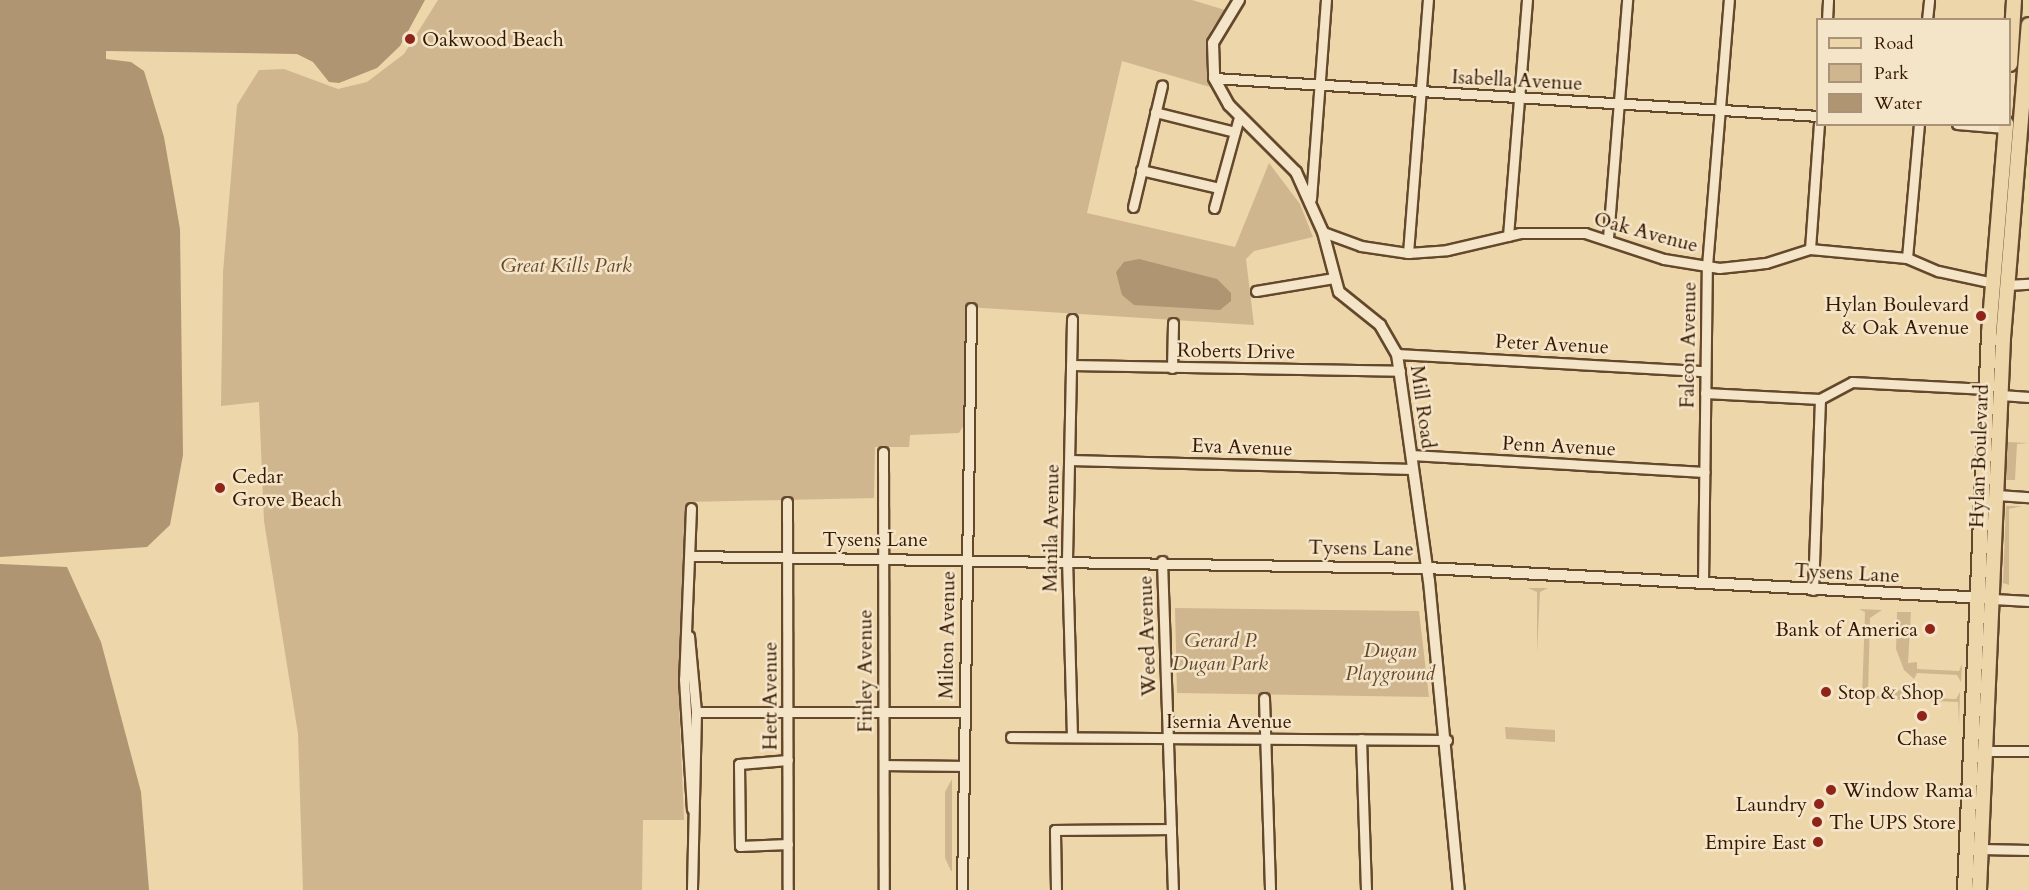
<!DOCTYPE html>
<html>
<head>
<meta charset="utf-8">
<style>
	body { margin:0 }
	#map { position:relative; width:2029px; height:890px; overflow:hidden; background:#eed6ab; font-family:Cardo,serif }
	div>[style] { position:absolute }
	.green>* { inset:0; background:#cfb68e }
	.water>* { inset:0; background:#af9571 }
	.roads { filter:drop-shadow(2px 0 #64482c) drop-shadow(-2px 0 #64482c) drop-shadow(0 2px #64482c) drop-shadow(0 -2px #64482c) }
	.minor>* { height:9px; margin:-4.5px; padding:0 4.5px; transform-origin:4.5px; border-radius:4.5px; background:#f4e4c8 }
	.tertiary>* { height:10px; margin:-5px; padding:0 5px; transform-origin:5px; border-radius:5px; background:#f4e4c8 }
	.primary>* { height:14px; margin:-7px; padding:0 7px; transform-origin:7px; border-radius:7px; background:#eed6ab }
	.dots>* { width:16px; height:16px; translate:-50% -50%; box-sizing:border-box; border:3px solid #f4e4c8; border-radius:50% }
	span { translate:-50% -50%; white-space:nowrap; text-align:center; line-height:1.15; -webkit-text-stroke:5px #f4e4c8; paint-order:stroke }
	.poi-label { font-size:20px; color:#361801 }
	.left { translate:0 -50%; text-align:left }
	.right { translate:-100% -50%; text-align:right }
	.street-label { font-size:20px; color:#361801 }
	.park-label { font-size:20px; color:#64472b; font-style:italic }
	.legend { position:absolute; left:1816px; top:18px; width:195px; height:108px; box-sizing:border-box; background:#f4e4c8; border:2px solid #a89278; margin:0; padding:8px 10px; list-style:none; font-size:18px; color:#361801 }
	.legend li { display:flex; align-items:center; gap:12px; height:30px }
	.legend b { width:30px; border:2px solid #a89278 }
</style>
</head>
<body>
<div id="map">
	<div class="green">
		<i style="clip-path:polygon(438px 0,1192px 0,1225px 10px,1211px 30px,1206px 50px,1210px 87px,1122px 61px,1087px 213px,1235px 247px,1269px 163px,1300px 204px,1313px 237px,1254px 251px,1246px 259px,1254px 325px,967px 307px,964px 425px,959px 433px,910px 435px,909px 447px,875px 447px,874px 498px,687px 502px,679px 703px,684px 820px,643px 820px,642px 890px,303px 890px,298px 734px,264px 521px,259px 402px,221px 406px,223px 272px,237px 105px,259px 70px,284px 69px,338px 89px,367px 82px,404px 54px)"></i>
		<i style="clip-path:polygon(2008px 442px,2029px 443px,2017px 444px,2015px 480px,2006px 480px)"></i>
		<i style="clip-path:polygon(2006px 506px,2022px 506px,2009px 509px,2009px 585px,2003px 583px)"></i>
		<i style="clip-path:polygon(1528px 588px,1548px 588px,1540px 592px,1537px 654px,1537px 592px)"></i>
		<i style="clip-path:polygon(1175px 608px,1419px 611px,1429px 697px,1177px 693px)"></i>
		<i style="clip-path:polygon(1859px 609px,1882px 610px,1870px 618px,1868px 694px,1884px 697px,1897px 690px,1904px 690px,1904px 697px,1956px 699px,1960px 692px,1959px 724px,1958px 702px,1862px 698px,1865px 612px)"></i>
		<i style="clip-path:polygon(1897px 612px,1911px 612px,1908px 663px,1917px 662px,1917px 669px,1959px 671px,1962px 664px,1961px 682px,1957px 675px,1917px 673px,1914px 679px,1904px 670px,1896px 649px)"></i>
		<i style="clip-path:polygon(1505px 727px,1555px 730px,1555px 742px,1506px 739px)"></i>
		<i style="clip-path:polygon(952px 779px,952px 871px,951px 871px,945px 858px,945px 792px)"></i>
	</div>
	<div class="water">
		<i style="clip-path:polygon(0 0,425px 0,400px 46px,377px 68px,339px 83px,329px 82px,313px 62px,297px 54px,106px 51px,106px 59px,131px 62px,144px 71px,164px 137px,180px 229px,183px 455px,170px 525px,147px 547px,0 557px)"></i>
		<i style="clip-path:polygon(1139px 259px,1217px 279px,1231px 293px,1231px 301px,1220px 310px,1134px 305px,1122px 295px,1116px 272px,1124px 262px)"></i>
		<i style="clip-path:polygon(0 564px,67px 567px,101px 642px,141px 792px,149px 890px,0 890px)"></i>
	</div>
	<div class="roads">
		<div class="minor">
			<i style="left:1827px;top:20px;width:20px;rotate:-87deg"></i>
			<i style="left:1927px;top:20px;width:20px;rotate:-84deg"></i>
			<i style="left:1214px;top:78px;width:605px;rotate:3.6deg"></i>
			<i style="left:1155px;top:112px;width:82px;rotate:14deg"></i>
			<i style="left:1957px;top:124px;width:48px;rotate:4.8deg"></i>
			<i style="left:1141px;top:170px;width:80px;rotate:13deg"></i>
			<i style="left:1311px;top:199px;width:200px;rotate:-85.7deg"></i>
			<i style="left:1133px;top:207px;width:125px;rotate:-76.6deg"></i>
			<i style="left:1214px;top:208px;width:94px;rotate:-74.6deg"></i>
			<i style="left:1323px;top:232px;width:40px;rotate:20.2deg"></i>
			<i style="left:1361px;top:246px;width:48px;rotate:8.5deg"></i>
			<i style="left:1408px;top:253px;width:39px;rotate:-4deg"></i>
			<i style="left:1447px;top:250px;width:75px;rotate:-13.1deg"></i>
			<i style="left:1520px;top:233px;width:65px"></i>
			<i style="left:1585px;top:233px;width:83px;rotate:18.2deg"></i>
			<i style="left:1664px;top:259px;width:56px;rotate:9.3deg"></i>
			<i style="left:1719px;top:268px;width:47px;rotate:-6.1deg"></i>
			<i style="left:1766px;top:263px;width:46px;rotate:-17.7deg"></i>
			<i style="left:1810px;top:249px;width:97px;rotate:5.3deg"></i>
			<i style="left:1907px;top:258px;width:34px;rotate:23deg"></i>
			<i style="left:1938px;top:271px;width:56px;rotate:12.3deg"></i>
			<i style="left:1508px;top:236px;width:237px;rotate:-85.4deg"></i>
			<i style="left:1608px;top:238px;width:239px;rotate:-85.4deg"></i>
			<i style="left:1810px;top:249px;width:125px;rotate:-85.9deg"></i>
			<i style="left:1408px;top:253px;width:254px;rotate:-85.5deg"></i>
			<i style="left:1907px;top:258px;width:135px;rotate:-84.9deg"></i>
			<i style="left:2007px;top:285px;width:22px;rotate:-3deg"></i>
			<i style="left:1256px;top:291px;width:79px;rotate:-9.5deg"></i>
			<i style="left:1397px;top:354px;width:308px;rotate:3.2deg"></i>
			<i style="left:1071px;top:365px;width:329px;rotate:1deg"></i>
			<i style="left:1172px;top:368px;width:45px;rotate:-88.7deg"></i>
			<i style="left:1705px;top:393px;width:115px;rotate:3deg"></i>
			<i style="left:1820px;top:399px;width:36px;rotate:-28deg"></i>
			<i style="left:1852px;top:382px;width:135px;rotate:3deg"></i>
			<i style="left:2001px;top:395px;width:28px;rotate:4deg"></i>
			<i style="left:883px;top:452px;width:438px;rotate:89.9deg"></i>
			<i style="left:1411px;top:455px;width:294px;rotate:3.3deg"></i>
			<i style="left:1070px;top:460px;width:343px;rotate:1.5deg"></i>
			<i style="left:1997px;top:495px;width:32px;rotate:4deg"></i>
			<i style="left:787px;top:502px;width:388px;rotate:89.9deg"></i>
			<i style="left:691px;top:508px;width:171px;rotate:92.3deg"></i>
			<i style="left:684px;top:679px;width:130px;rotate:86.5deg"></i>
			<i style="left:692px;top:556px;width:735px;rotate:0.94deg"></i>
			<i style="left:1162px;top:561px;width:329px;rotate:88.1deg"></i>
			<i style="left:1703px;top:583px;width:317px;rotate:-89.3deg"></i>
			<i style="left:1707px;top:266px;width:267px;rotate:-85.3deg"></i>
			<i style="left:1813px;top:590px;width:191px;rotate:-87.9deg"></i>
			<i style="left:1993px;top:599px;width:36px;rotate:3deg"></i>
			<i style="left:689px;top:636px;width:76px;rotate:84.7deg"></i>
			<i style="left:696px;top:712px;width:178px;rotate:91.3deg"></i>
			<i style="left:1264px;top:698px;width:192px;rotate:88.2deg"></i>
			<i style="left:696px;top:712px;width:268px"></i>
			<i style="left:1011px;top:737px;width:436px;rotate:0.4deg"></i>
			<i style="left:1072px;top:737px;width:178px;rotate:-91.6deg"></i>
			<i style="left:1067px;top:559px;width:240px;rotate:-88.8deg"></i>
			<i style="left:1361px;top:739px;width:151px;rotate:88.1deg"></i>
			<i style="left:1985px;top:751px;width:44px"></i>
			<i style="left:884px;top:765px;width:80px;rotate:0.7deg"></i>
			<i style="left:788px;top:844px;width:48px;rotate:177.6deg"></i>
			<i style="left:740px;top:846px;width:82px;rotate:-90.7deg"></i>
			<i style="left:739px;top:764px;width:49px;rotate:-4.7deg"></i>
			<i style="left:1981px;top:849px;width:48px;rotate:1.2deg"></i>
			<i style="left:962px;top:890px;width:582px;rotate:-89.11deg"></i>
			<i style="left:1056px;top:890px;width:60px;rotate:-91deg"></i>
			<i style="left:1055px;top:830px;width:116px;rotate:-0.5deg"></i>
		</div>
		<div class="tertiary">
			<i style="left:1239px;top:0;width:50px;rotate:121.2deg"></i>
			<i style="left:1213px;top:43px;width:35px;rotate:88deg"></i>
			<i style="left:1214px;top:78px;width:31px;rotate:61deg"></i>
			<i style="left:1229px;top:105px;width:95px;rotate:45deg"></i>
			<i style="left:1296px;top:172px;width:66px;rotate:65.8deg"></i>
			<i style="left:1323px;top:232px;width:62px;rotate:75.1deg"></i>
			<i style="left:1339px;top:292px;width:53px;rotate:38.8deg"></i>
			<i style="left:1380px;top:325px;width:34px;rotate:60deg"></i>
			<i style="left:1397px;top:354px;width:229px;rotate:82deg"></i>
			<i style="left:1429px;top:581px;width:310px;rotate:84.5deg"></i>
			<i style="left:1427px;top:568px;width:558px;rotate:3.08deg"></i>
		</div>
		<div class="primary">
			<i style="left:2010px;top:64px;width:64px;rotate:-86.4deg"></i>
			<i style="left:1965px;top:890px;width:558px;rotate:-87.53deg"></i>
			<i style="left:1989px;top:333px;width:210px;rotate:-85.3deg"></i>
			<i style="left:1979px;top:890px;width:553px;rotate:-87.51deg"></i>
			<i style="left:2003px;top:338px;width:314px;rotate:-85.3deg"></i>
		</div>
	</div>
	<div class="dots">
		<i style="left:410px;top:39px;background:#8f2418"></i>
		<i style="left:1981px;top:316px;background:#8f2418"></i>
		<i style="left:220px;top:488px;background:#8f2418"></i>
		<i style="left:1930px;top:629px;background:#8f2418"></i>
		<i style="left:1826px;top:692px;background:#8f2418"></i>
		<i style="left:1922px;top:716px;background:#8f2418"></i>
		<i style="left:1831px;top:790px;background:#8f2418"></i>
		<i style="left:1819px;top:804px;background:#8f2418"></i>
		<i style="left:1817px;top:822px;background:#8f2418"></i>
		<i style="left:1818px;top:842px;background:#8f2418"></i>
	</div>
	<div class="poi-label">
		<span class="left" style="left:422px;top:39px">Oakwood Beach</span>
		<span class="right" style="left:1969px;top:316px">Hylan Boulevard<br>&amp; Oak Avenue</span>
		<span class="left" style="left:232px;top:488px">Cedar<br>Grove Beach</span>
		<span class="right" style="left:1918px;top:629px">Bank of America</span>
		<span class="left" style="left:1838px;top:692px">Stop &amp; Shop</span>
		<span style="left:1922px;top:738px">Chase</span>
		<span class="left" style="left:1843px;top:790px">Window Rama</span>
		<span class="right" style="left:1807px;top:804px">Laundry</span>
		<span class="left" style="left:1829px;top:822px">The UPS Store</span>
		<span class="right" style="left:1806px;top:842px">Empire East</span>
	</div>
	<div class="street-label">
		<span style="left:1517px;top:80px;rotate:3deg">Isabella Avenue</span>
		<span style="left:1646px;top:232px;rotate:15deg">Oak Avenue</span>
		<span style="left:1552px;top:344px;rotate:3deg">Peter Avenue</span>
		<span style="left:1688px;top:345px;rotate:-89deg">Falcon Avenue</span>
		<span style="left:1236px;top:351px;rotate:1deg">Roberts Drive</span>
		<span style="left:1423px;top:407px;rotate:82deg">Mill Road</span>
		<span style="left:1559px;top:446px;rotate:3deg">Penn Avenue</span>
		<span style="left:1242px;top:447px;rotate:2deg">Eva Avenue</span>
		<span style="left:1979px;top:456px;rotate:-88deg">Hylan Boulevard</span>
		<span style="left:1051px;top:528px;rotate:-89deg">Manila Avenue</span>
		<span style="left:875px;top:539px">Tysens Lane</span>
		<span style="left:1361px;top:548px;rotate:1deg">Tysens Lane</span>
		<span style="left:1847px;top:573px;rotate:3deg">Tysens Lane</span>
		<span style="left:947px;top:635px;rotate:-89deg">Milton Avenue</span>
		<span style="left:1147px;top:636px;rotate:-92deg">Weed Avenue</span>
		<span style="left:865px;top:671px;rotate:-90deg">Finley Avenue</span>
		<span style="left:770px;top:696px;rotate:-90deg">Hett Avenue</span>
		<span style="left:1229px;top:721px">Isernia Avenue</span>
	</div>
	<div class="park-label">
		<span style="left:566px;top:265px">Great Kills Park</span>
		<span style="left:1220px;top:652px">Gerard P.<br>Dugan Park</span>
		<span style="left:1390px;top:662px">Dugan<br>Playground</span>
	</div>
	<ul class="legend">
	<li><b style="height:8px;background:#eed6ab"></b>Road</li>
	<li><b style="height:16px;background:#cfb68e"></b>Park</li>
	<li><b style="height:16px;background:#af9571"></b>Water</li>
	</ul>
</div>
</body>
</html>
